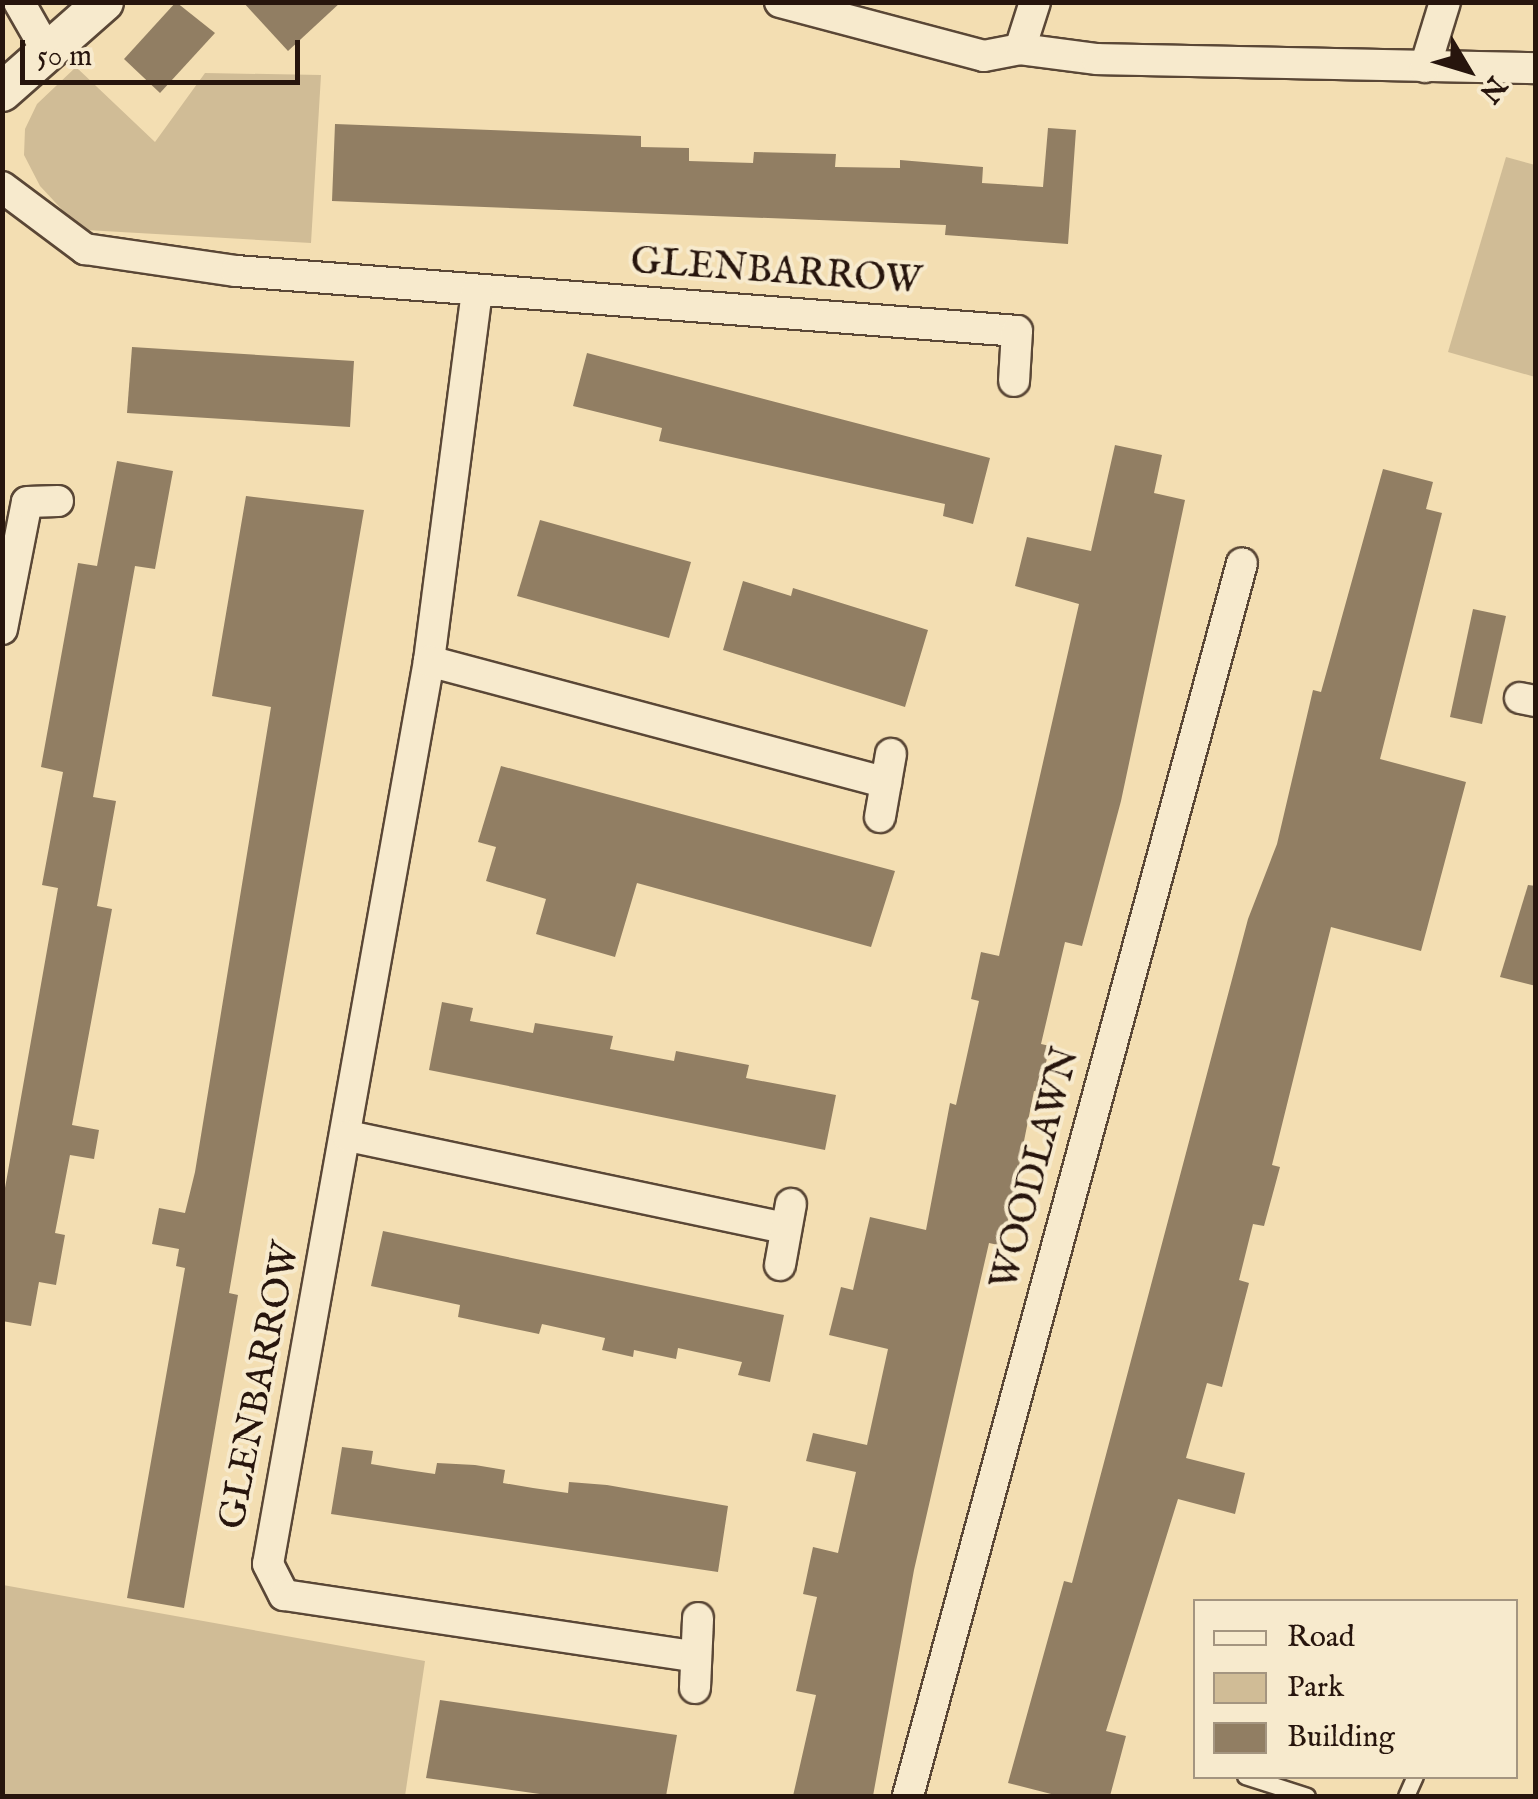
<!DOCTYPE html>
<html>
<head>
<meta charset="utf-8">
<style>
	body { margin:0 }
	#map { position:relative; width:1538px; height:1799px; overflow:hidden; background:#f3deb2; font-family:"IM FELL English",serif }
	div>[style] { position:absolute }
	.green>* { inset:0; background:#d0bc96 }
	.building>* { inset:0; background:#917e63 }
	.roads { filter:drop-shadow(2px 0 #5a4736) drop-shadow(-2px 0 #5a4736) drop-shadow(0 2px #5a4736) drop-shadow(0 -2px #5a4736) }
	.service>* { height:15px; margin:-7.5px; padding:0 7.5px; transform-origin:7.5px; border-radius:7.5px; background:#f7eacd }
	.minor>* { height:30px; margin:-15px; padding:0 15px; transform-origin:15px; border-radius:15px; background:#f7eacd }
	.tertiary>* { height:38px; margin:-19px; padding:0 19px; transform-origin:19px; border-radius:19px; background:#f7eacd }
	span { translate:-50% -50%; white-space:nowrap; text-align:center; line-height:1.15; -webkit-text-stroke:8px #f7eacd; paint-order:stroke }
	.street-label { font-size:38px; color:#27150d }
	.frame { position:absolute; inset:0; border:5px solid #27150d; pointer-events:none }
	.legend { position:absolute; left:1193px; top:1599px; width:325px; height:180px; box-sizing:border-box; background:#f7eacd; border:2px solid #a49580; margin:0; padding:12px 18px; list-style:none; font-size:30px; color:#27150d }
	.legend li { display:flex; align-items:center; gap:20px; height:50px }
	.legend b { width:50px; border:2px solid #a49580 }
	.north { position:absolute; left:1418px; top:20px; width:100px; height:100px; -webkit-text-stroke:8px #f7eacd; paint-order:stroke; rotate:128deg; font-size:28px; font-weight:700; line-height:40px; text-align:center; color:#27150d }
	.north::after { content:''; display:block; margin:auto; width:35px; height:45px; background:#27150d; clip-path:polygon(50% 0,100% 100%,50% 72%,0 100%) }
	.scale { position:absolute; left:20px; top:40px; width:280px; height:45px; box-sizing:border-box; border:5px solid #27150d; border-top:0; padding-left:12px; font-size:30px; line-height:35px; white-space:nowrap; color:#27150d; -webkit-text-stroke:8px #f7eacd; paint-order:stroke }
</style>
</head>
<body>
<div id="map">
	<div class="green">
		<i style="clip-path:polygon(76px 67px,155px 142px,205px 73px,321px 75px,311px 243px,86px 230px,68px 216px,40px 186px,24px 155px,25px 129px,37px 104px)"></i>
		<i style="clip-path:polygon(1506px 157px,1535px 165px,1535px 377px,1448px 352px)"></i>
		<i style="clip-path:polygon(3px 1585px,425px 1661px,405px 1796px,3px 1796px)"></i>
	</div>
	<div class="building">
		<i style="clip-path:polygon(176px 2px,215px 33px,160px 93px,124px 59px)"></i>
		<i style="clip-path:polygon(243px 2px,341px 2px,288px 51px)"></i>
		<i style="clip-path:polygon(335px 124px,641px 136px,641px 147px,689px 148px,689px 161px,753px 163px,754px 152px,836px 154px,835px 167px,900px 168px,900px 160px,983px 167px,982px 183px,1043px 187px,1048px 128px,1076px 130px,1068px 244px,945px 235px,946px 225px,332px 201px)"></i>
		<i style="clip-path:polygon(132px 347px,354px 361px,350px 427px,127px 413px)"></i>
		<i style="clip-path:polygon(587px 353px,990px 458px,973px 524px,943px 516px,945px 504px,659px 441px,662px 428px,573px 406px)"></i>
		<i style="clip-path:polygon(1115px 445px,1162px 455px,1154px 493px,1185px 500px,1121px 801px,1082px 946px,1065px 942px,1041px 1044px,1050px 1046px,1039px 1092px,1034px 1091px,1003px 1246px,989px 1243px,914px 1570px,873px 1796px,793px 1796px,816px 1695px,796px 1691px,817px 1597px,803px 1594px,813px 1547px,838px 1553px,856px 1472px,806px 1461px,813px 1433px,867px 1445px,888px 1349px,829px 1335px,841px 1287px,853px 1290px,870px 1217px,926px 1230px,950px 1103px,956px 1105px,979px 1001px,971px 999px,981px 952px,999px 956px,1079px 604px,1015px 586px,1027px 537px,1091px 551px)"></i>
		<i style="clip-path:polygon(117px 461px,173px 471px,155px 569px,135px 566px,93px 797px,116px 801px,97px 906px,112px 909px,72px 1125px,99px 1130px,94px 1159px,70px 1155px,55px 1233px,65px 1235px,56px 1285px,39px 1282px,31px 1326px,2px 1321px,2px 1205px,58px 888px,42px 885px,63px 772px,41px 767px,78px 563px,97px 566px)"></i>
		<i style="clip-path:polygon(1383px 469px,1433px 482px,1426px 509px,1442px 513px,1380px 759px,1466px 782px,1421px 951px,1331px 927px,1272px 1165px,1280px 1167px,1264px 1226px,1253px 1224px,1239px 1280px,1249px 1283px,1222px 1387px,1207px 1383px,1186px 1458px,1245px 1473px,1235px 1514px,1178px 1499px,1106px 1731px,1126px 1736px,1110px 1796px,1059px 1796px,1008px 1783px,1064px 1581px,1072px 1583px,1248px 919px,1277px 844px,1313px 690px,1321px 692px)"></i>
		<i style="clip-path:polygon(246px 496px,364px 510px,229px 1293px,238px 1295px,184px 1608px,127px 1598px,185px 1268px,176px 1266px,179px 1249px,152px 1244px,159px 1208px,185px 1213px,195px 1172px,271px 707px,212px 696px)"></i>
		<i style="clip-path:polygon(540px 520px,691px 562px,669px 638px,517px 596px)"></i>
		<i style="clip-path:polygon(743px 581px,791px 596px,793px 588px,928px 630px,905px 707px,723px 650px)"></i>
		<i style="clip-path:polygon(1473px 609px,1506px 616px,1482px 724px,1450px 717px)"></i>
		<i style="clip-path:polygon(501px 766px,895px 871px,871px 947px,637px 883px,615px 957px,536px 934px,546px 899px,486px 881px,496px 847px,478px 842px)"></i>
		<i style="clip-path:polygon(1528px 885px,1536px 886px,1536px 986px,1500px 977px)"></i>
		<i style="clip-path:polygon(442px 1002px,473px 1008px,470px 1021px,533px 1033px,535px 1023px,613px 1036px,610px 1049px,674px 1061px,676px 1051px,749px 1065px,746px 1078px,836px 1095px,825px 1150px,429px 1070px)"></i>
		<i style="clip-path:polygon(383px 1231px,784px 1315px,770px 1382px,738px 1375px,742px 1362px,678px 1348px,676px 1359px,634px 1350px,633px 1357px,602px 1350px,605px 1338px,542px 1324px,539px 1334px,458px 1317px,460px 1305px,371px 1286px)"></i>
		<i style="clip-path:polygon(342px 1447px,373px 1451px,371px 1464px,401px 1469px,435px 1474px,437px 1463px,475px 1465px,505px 1470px,503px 1483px,533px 1488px,568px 1493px,569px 1482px,607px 1485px,728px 1506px,718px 1572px,331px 1514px)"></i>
		<i style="clip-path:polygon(440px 1700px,677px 1735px,666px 1796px,554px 1796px,426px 1778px)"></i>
	</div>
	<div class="roads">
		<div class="service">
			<i style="left:1245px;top:1776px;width:65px;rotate:17.9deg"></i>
			<i style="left:1406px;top:1796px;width:22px;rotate:-66deg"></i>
		</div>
		<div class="minor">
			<i style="left:19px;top:2px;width:56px;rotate:60.3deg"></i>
			<i style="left:780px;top:2px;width:211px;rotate:14.8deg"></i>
			<i style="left:984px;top:56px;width:37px;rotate:-11deg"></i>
			<i style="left:1020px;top:49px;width:78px;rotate:7.4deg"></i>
			<i style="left:1097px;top:59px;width:439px;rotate:1.2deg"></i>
			<i style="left:1020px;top:49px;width:49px;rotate:-72.3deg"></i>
			<i style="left:1425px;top:67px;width:68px;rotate:-72.9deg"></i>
			<i style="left:2px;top:187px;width:104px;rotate:36.8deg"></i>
			<i style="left:85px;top:249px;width:153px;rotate:8.3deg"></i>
			<i style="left:236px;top:271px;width:783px;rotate:4.39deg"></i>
			<i style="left:1017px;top:331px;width:50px;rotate:93.4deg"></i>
			<i style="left:477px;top:291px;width:373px;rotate:97.4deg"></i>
			<i style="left:429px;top:661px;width:917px;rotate:100.11deg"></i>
			<i style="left:268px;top:1564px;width:35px;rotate:63deg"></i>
			<i style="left:284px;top:1595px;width:415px;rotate:8.5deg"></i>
			<i style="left:2px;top:629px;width:129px;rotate:-78.9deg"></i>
			<i style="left:27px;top:502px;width:31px;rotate:-2deg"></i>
			<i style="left:429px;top:661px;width:473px;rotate:14.9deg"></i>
			<i style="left:1520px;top:698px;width:16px;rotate:11deg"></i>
			<i style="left:880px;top:817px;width:64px;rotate:-80.1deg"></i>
			<i style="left:348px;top:1136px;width:447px;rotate:11.9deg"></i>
			<i style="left:780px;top:1265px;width:62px;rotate:-79.8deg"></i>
			<i style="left:695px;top:1688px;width:70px;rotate:-87.5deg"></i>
			<i style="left:908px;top:1796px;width:1277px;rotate:-74.84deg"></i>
		</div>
		<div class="tertiary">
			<i style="left:2px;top:92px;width:136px;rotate:-41.4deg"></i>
		</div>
	</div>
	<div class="street-label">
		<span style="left:776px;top:273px;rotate:4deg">GLENBARROW</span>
		<span style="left:1037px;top:1169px;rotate:-75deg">WOODLAWN</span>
		<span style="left:261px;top:1386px;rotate:-79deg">GLENBARROW</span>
	</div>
	<div class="frame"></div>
	<ul class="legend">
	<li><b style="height:12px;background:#f7eacd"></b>Road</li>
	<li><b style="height:28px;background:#d0bc96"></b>Park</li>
	<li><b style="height:28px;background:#917e63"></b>Building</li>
	</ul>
	<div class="north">N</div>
	<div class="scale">50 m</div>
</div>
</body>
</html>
